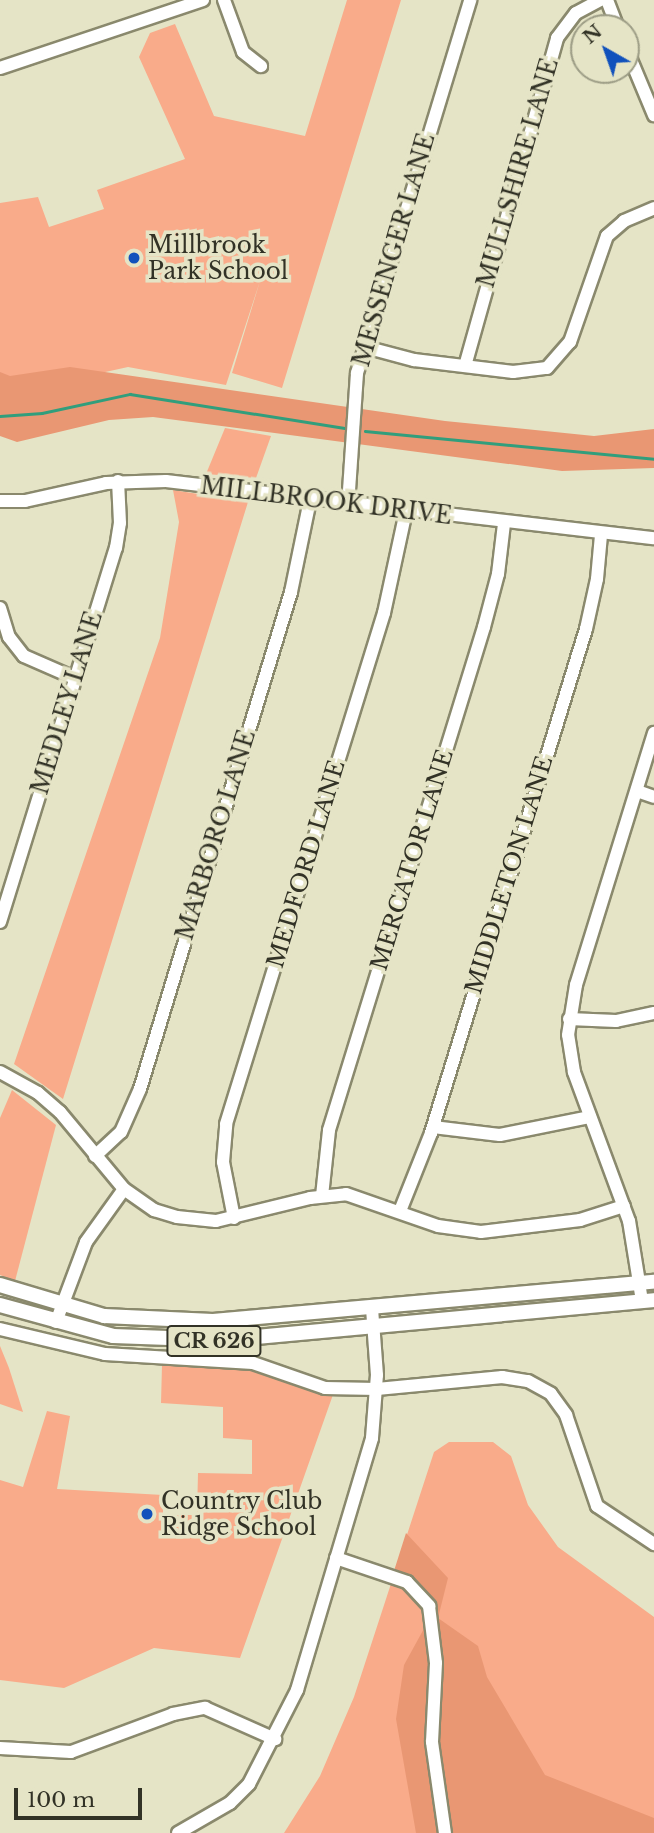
<!DOCTYPE html>
<html>
<head>
<meta charset="utf-8">
<style>
	body { margin:0 }
	#map { position:relative; width:654px; height:1833px; overflow:hidden; background:#e5e4c6; font-family:"Libre Baskerville",serif }
	div>[style] { position:absolute }
	.green>* { inset:0; background:#f9ab8a }
	.forest>* { inset:0; background:#e99773 }
	.stream>* { height:2.5px; margin:-1.25px; padding:0 1.25px; transform-origin:1.25px; border-radius:1.25px; background:#319e7c }
	.roads { filter:drop-shadow(2px 0 #8a896d) drop-shadow(-2px 0 #8a896d) drop-shadow(0 2px #8a896d) drop-shadow(0 -2px #8a896d) }
	.minor>* { height:12px; margin:-6px; padding:0 6px; transform-origin:6px; border-radius:6px; background:#fff }
	.major>* { height:14px; margin:-7px; padding:0 7px; transform-origin:7px; border-radius:7px; background:#fff }
	.dots>* { width:19px; height:19px; translate:-50% -50%; box-sizing:border-box; border:4px solid #e5e4c6; border-radius:50% }
	span { translate:-50% -50%; white-space:nowrap; text-align:center; line-height:1.15; -webkit-text-stroke:7px #e5e4c6; paint-order:stroke }
	.shield-label span { padding:2px 5px; background:#e5e4c6; border:2px solid; border-radius:5px; -webkit-text-stroke-width:0 }
	.shield-label { font-size:21px; color:#323226; font-weight:700 }
	.street-label { font-size:23px; color:#323226 }
	.poi-label { font-size:23px; color:#323226 }
	.left { translate:0 -50%; text-align:left }
	.north { position:absolute; left:570px; top:14px; width:70px; height:70px; box-sizing:border-box; background:#e5e4c6; border:2px solid #9d9d86; border-radius:50%; rotate:320deg; font-size:19px; font-weight:700; line-height:28px; text-align:center; color:#323226 }
	.north::after { content:''; display:block; margin:auto; width:24px; height:32px; background:#1151bc; clip-path:polygon(50% 0,100% 100%,50% 72%,0 100%) }
	.scale { position:absolute; left:14px; top:1788px; width:128px; height:32px; box-sizing:border-box; border:4px solid #323226; border-top:0; padding-left:9px; font-size:21px; line-height:24px; white-space:nowrap; color:#323226; -webkit-text-stroke:5px #e5e4c6; paint-order:stroke }
</style>
</head>
<body>
<div id="map">
	<div class="green">
		<i style="clip-path:polygon(347px 0,401px 0,282px 388px,232px 373px,260px 281px,226px 385px,128px 367px,60px 382px,0 385px,0 203px,38px 197px,49px 227px,104px 209px,97px 190px,185px 159px,139px 57px,150px 33px,175px 24px,214px 116px,305px 136px)"></i>
		<i style="clip-path:polygon(225px 428px,271px 436px,256px 478px,206px 474px)"></i>
		<i style="clip-path:polygon(173px 490px,248px 502px,63px 1099px,14px 1064px,160px 638px,179px 522px)"></i>
		<i style="clip-path:polygon(12px 1090px,56px 1125px,15px 1281px,0 1275px,0 1118px)"></i>
		<i style="clip-path:polygon(0 1346px,9px 1368px,23px 1412px,0 1404px)"></i>
		<i style="clip-path:polygon(246px 1362px,335px 1389px,240px 1658px,154px 1648px,64px 1688px,0 1680px,0 1480px,23px 1487px,47px 1411px,70px 1416px,57px 1489px,163px 1495px,163px 1515px,197px 1515px,198px 1473px,252px 1474px,252px 1440px,223px 1438px,223px 1407px,161px 1403px,162px 1365px)"></i>
		<i style="clip-path:polygon(449px 1442px,493px 1442px,511px 1456px,528px 1505px,558px 1547px,654px 1617px,654px 1833px,284px 1833px,320px 1776px,354px 1697px,434px 1452px)"></i>
	</div>
	<div class="forest">
		<i style="clip-path:polygon(70px 367px,445px 421px,594px 436px,654px 429px,654px 468px,562px 471px,153px 417px,109px 420px,17px 442px,0 436px,0 372px,10px 376px)"></i>
		<i style="clip-path:polygon(406px 1533px,448px 1578px,438px 1618px,478px 1646px,487px 1677px,545px 1775px,654px 1818px,654px 1833px,416px 1833px,396px 1719px,404px 1665px,432px 1614px,393px 1574px)"></i>
	</div>
	<div class="stream">
		<i style="left:0;top:416px;width:42px;rotate:-4.1deg"></i>
		<i style="left:42px;top:413px;width:90px;rotate:-12.2deg"></i>
		<i style="left:130px;top:394px;width:217px;rotate:9deg"></i>
		<i style="left:365px;top:431px;width:290px;rotate:5.5deg"></i>
	</div>
	<div class="roads">
		<div class="minor">
			<i style="left:224px;top:0;width:55px;rotate:69.9deg"></i>
			<i style="left:243px;top:52px;width:23px;rotate:38deg"></i>
			<i style="left:607px;top:0;width:30px;rotate:69deg"></i>
			<i style="left:626px;top:48px;width:73px;rotate:67.3deg"></i>
			<i style="left:0;top:68px;width:214px;rotate:-18.5deg"></i>
			<i style="left:365px;top:347px;width:51px;rotate:14.9deg"></i>
			<i style="left:414px;top:360px;width:100px;rotate:6.9deg"></i>
			<i style="left:513px;top:372px;width:34px;rotate:-7deg"></i>
			<i style="left:547px;top:368px;width:35px;rotate:-49deg"></i>
			<i style="left:570px;top:342px;width:112px;rotate:-70.8deg"></i>
			<i style="left:607px;top:236px;width:23px;rotate:-41deg"></i>
			<i style="left:624px;top:221px;width:33px;rotate:-23deg"></i>
			<i style="left:465px;top:366px;width:341px;rotate:-74.3deg"></i>
			<i style="left:557px;top:38px;width:31px;rotate:-53deg"></i>
			<i style="left:576px;top:13px;width:27px;rotate:-28deg"></i>
			<i style="left:0;top:501px;width:25px"></i>
			<i style="left:25px;top:501px;width:83px;rotate:-12.5deg"></i>
			<i style="left:106px;top:483px;width:60px;rotate:-1.9deg"></i>
			<i style="left:166px;top:481px;width:491px;rotate:6.7deg"></i>
			<i style="left:348px;top:505px;width:132px;rotate:-86.1deg"></i>
			<i style="left:357px;top:373px;width:390px;rotate:-73.1deg"></i>
			<i style="left:0;top:608px;width:30px;rotate:73deg"></i>
			<i style="left:9px;top:637px;width:24px;rotate:52deg"></i>
			<i style="left:24px;top:656px;width:55px;rotate:23.7deg"></i>
			<i style="left:637px;top:791px;width:18px;rotate:19deg"></i>
			<i style="left:0;top:922px;width:392px;rotate:-72.8deg"></i>
			<i style="left:116px;top:548px;width:25px;rotate:-81deg"></i>
			<i style="left:120px;top:523px;width:42px;rotate:-92.7deg"></i>
			<i style="left:569px;top:1019px;width:47px;rotate:2.4deg"></i>
			<i style="left:616px;top:1021px;width:39px;rotate:-12deg"></i>
			<i style="left:0;top:1072px;width:43px;rotate:28.9deg"></i>
			<i style="left:38px;top:1093px;width:29px;rotate:41deg"></i>
			<i style="left:60px;top:1112px;width:100px;rotate:50.3deg"></i>
			<i style="left:124px;top:1189px;width:37px;rotate:35deg"></i>
			<i style="left:154px;top:1210px;width:24px;rotate:17deg"></i>
			<i style="left:177px;top:1217px;width:39px;rotate:6deg"></i>
			<i style="left:216px;top:1221px;width:97px;rotate:-13.7deg"></i>
			<i style="left:310px;top:1198px;width:36px;rotate:-6deg"></i>
			<i style="left:346px;top:1194px;width:97px;rotate:19.2deg"></i>
			<i style="left:438px;top:1226px;width:43px;rotate:7.9deg"></i>
			<i style="left:481px;top:1232px;width:100px;rotate:-6.9deg"></i>
			<i style="left:580px;top:1220px;width:46px;rotate:-17.7deg"></i>
			<i style="left:433px;top:1127px;width:67px;rotate:6.8deg"></i>
			<i style="left:500px;top:1135px;width:92px;rotate:-11.3deg"></i>
			<i style="left:95px;top:1156px;width:35px;rotate:-43deg"></i>
			<i style="left:121px;top:1132px;width:47px;rotate:-66.2deg"></i>
			<i style="left:140px;top:1089px;width:519px;rotate:-73.1deg"></i>
			<i style="left:291px;top:592px;width:94px;rotate:-78.3deg"></i>
			<i style="left:322px;top:1196px;width:66px;rotate:-83.9deg"></i>
			<i style="left:329px;top:1130px;width:526px;rotate:-72.87deg"></i>
			<i style="left:484px;top:627px;width:55px;rotate:-75.2deg"></i>
			<i style="left:498px;top:574px;width:50px;rotate:-83.2deg"></i>
			<i style="left:400px;top:1211px;width:84px;rotate:-68.3deg"></i>
			<i style="left:431px;top:1133px;width:527px;rotate:-72.91deg"></i>
			<i style="left:586px;top:629px;width:51px;rotate:-77.6deg"></i>
			<i style="left:597px;top:579px;width:44px;rotate:-84.8deg"></i>
			<i style="left:234px;top:1218px;width:57px;rotate:-101.1deg"></i>
			<i style="left:223px;top:1162px;width:38px;rotate:-85deg"></i>
			<i style="left:226px;top:1124px;width:535px;rotate:-72.82deg"></i>
			<i style="left:384px;top:613px;width:104px;rotate:-77.8deg"></i>
			<i style="left:642px;top:1301px;width:81px;rotate:-99.2deg"></i>
			<i style="left:629px;top:1221px;width:159px;rotate:-110.3deg"></i>
			<i style="left:574px;top:1072px;width:37px;rotate:-99deg"></i>
			<i style="left:568px;top:1035px;width:51px;rotate:-80.9deg"></i>
			<i style="left:576px;top:985px;width:264px;rotate:-72.8deg"></i>
			<i style="left:56px;top:1322px;width:85px;rotate:-69.4deg"></i>
			<i style="left:86px;top:1242px;width:65px;rotate:-54.4deg"></i>
			<i style="left:0;top:1329px;width:108px;rotate:13.4deg"></i>
			<i style="left:105px;top:1354px;width:148px;rotate:3.5deg"></i>
			<i style="left:253px;top:1363px;width:76px;rotate:19.1deg"></i>
			<i style="left:325px;top:1388px;width:52px;rotate:1.1deg"></i>
			<i style="left:377px;top:1389px;width:126px;rotate:-5.5deg"></i>
			<i style="left:502px;top:1377px;width:26px;rotate:9deg"></i>
			<i style="left:528px;top:1381px;width:26px;rotate:29deg"></i>
			<i style="left:551px;top:1394px;width:26px;rotate:54deg"></i>
			<i style="left:566px;top:1415px;width:96px;rotate:71.2deg"></i>
			<i style="left:597px;top:1506px;width:69px;rotate:33.7deg"></i>
			<i style="left:336px;top:1558px;width:75px;rotate:18.7deg"></i>
			<i style="left:407px;top:1582px;width:33px;rotate:47deg"></i>
			<i style="left:429px;top:1606px;width:57px;rotate:83deg"></i>
			<i style="left:436px;top:1663px;width:79px;rotate:92.9deg"></i>
			<i style="left:432px;top:1742px;width:92px;rotate:81.9deg"></i>
			<i style="left:0;top:1748px;width:71px;rotate:3.2deg"></i>
			<i style="left:71px;top:1752px;width:109px;rotate:-20.4deg"></i>
			<i style="left:173px;top:1714px;width:33px;rotate:-11deg"></i>
			<i style="left:205px;top:1708px;width:77px;rotate:23.9deg"></i>
			<i style="left:178px;top:1833px;width:60px;rotate:-30deg"></i>
			<i style="left:230px;top:1803px;width:27px;rotate:-45deg"></i>
			<i style="left:249px;top:1784px;width:106px;rotate:-62.9deg"></i>
			<i style="left:297px;top:1690px;width:263px;rotate:-73.4deg"></i>
			<i style="left:372px;top:1438px;width:63px;rotate:-85.5deg"></i>
			<i style="left:377px;top:1375px;width:66px;rotate:-94.3deg"></i>
		</div>
		<div class="major">
			<i style="left:0;top:1285px;width:109px;rotate:16.6deg"></i>
			<i style="left:104px;top:1316px;width:109px;rotate:2.6deg"></i>
			<i style="left:213px;top:1321px;width:443px;rotate:-5.1deg"></i>
			<i style="left:0;top:1305px;width:117px;rotate:15.3deg"></i>
			<i style="left:113px;top:1336px;width:111px;rotate:2.1deg"></i>
			<i style="left:224px;top:1340px;width:432px;rotate:-5.3deg"></i>
		</div>
	</div>
	<div class="dots">
		<i style="left:134px;top:258px;background:#1151bc"></i>
		<i style="left:147px;top:1514px;background:#1151bc"></i>
	</div>
	<div class="shield-label">
		<span style="left:214px;top:1341px">CR 626</span>
	</div>
	<div class="street-label">
		<span style="left:518px;top:173px;rotate:-74deg">MULLSHIRE LANE</span>
		<span style="left:394px;top:250px;rotate:-74deg">MESSENGER LANE</span>
		<span style="left:326px;top:501px;rotate:7deg">MILLBROOK DRIVE</span>
		<span style="left:67px;top:703px;rotate:-73deg">MEDLEY LANE</span>
		<span style="left:216px;top:835px;rotate:-73deg">MARBORO LANE</span>
		<span style="left:412px;top:860px;rotate:-73deg">MERCATOR LANE</span>
		<span style="left:306px;top:864px;rotate:-73deg">MEDFORD LANE</span>
		<span style="left:509px;top:875px;rotate:-73deg">MIDDLETON LANE</span>
	</div>
	<div class="poi-label">
		<span class="left" style="left:148px;top:258px">Millbrook<br>Park School</span>
		<span class="left" style="left:161px;top:1514px">Country Club<br>Ridge School</span>
	</div>
	<div class="north">N</div>
	<div class="scale">100 m</div>
</div>
</body>
</html>
